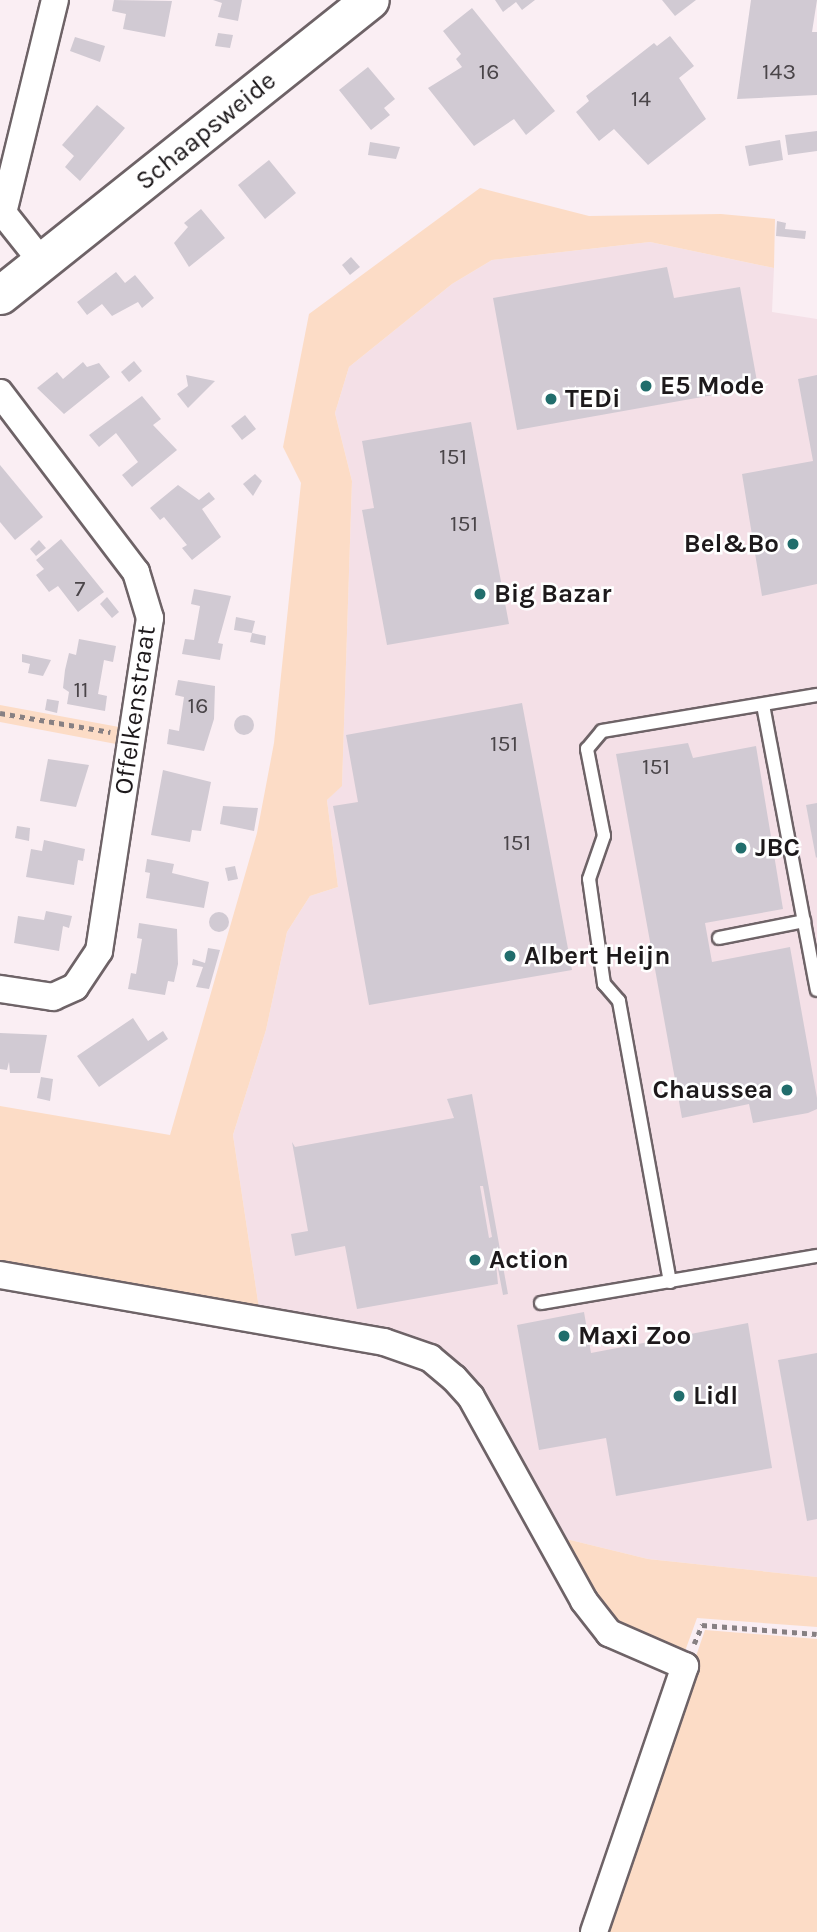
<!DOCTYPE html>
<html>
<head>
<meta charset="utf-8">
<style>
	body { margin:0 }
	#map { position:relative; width:817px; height:1932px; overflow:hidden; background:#faeef3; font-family:Karla,sans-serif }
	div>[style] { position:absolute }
	.built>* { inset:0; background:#f4e0e7 }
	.green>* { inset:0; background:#fcdcc6 }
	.building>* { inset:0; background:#d1cad3 }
	.round { border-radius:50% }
	.path>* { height:4.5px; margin-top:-2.25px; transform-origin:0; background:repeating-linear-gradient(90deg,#878083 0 5px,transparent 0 10px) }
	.roads { filter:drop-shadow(2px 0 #6e6367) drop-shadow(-2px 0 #6e6367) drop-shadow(0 2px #6e6367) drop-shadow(0 -2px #6e6367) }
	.lane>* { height:12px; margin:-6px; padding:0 6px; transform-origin:6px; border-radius:6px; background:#fff }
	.street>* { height:26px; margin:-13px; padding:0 13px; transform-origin:13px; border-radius:13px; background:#fff }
	.secondary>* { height:37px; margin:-18.5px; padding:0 18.5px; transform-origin:18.5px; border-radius:18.5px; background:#fff }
	.dots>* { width:19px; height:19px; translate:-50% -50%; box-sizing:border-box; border:4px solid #fff; border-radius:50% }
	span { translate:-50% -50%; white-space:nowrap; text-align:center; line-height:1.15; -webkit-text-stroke:5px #fff; paint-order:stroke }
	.number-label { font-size:23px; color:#4a4549 }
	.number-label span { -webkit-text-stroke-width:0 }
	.street-label { font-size:26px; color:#1d191b }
	.poi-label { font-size:26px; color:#1d191b; font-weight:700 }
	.left { translate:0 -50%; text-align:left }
	.right { translate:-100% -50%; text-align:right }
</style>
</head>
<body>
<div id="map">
	<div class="built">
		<i style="clip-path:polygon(650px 242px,774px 268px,772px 312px,817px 319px,817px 1577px,648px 1559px,562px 1538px,456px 1372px,260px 1315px,233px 1135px,266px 1030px,287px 932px,310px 896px,338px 887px,327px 800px,342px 785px,352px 481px,335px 413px,349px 367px,452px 284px,492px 260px)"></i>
	</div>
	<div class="green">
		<i style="clip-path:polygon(480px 188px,589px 216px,721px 214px,775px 219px,774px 268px,650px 242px,492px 260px,452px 284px,349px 367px,335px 413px,352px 481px,342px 786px,327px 800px,338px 887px,310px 896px,287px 932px,266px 1030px,233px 1135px,260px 1315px,0 1270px,0 1106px,170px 1135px,257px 833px,274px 743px,301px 483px,283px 447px,309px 314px)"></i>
		<i style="clip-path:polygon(0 705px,119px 727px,116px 744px,0 722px)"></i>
		<i style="clip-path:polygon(562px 1538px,648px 1559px,817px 1577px,817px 1627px,697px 1618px,684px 1654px,614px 1628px)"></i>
		<i style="clip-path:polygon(705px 1630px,817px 1639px,817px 1932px,601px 1932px)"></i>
	</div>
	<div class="building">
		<i style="clip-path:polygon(114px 0,172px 1px,165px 37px,123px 29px,126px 14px,112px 11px)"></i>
		<i style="clip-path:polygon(213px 0,242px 0,238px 21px,218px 17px,222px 3px)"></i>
		<i style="clip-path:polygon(495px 0,535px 0,522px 10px,516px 2px,503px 12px)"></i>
		<i style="clip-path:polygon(662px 0,696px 0,675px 16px)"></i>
		<i style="clip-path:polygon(751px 0,817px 0,812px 32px,817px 32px,817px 95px,737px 99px)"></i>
		<i style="clip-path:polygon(472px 8px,555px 111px,526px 135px,514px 119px,474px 146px,428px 88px,462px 67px,456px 59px,461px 54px,443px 31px)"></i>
		<i style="clip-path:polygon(218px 33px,233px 35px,230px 48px,215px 46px)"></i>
		<i style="clip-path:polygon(670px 36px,694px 66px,679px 78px,706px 119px,648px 165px,614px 129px,599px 141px,576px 112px,589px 101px,586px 96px,654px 43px,657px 46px)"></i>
		<i style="clip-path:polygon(75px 37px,105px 46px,100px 62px,70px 51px)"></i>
		<i style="clip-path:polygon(368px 67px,395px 99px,384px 108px,390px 115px,371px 130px,339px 90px)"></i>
		<i style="clip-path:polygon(97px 105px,125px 128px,80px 181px,65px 167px,74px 156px,62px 145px)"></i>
		<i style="clip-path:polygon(817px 131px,817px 151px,788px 155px,785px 135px)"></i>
		<i style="clip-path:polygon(780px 140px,783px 160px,749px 166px,745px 146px)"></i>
		<i style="clip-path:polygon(370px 142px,400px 147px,396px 159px,368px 155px)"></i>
		<i style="clip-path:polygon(269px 160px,296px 193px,265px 219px,238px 185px)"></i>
		<i style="clip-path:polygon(201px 209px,225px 238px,189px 267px,174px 243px,188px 227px,184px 223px)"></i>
		<i style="clip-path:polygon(777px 221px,786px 223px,785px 229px,806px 231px,805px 239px,776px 236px)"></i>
		<i style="clip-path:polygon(351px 257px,360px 267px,350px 275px,342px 265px)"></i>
		<i style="clip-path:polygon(667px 267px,674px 298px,740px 287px,758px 387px,517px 430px,493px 298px)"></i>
		<i style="clip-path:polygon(116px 272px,125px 283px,135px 275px,154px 298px,142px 308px,138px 302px,112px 316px,102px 304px,87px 315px,77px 302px)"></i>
		<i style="clip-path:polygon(134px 361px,142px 371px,129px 382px,121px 372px)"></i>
		<i style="clip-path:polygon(83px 362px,87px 367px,99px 363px,110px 377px,64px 414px,37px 388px,57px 372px,63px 379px)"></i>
		<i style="clip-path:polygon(186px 375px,215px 381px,188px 408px,177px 394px,188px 386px)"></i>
		<i style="clip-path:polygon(817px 375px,817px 584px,762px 596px,742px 474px,813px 461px,798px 379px)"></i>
		<i style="clip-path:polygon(142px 396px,161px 419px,153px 425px,177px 450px,132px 487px,122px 475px,138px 462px,116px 433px,99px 447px,89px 435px)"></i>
		<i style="clip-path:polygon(245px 415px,256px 429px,242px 440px,231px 426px)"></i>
		<i style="clip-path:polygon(471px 422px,509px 624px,387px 645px,362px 510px,374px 508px,362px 441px)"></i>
		<i style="clip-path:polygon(0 465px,43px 517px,15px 540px,0 522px)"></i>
		<i style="clip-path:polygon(255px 474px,262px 481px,253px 496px,243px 484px)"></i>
		<i style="clip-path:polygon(178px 485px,199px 500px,209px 492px,215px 499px,202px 509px,221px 537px,192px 560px,182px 548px,187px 545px,164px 517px,160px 520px,150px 508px)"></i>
		<i style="clip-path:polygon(61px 539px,104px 592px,78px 612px,58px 586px,49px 592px,36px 575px,44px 569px,36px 560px)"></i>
		<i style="clip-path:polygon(39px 540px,46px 548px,36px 556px,30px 549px)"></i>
		<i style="clip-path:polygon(194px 589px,231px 596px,218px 643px,223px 644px,220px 660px,182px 654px,185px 639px,194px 640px,200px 606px,191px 604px)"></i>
		<i style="clip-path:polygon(107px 597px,119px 612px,112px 618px,100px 604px)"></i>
		<i style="clip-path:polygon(236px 617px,255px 621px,252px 633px,234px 630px)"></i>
		<i style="clip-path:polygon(252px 633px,266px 636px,265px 645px,250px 642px)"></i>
		<i style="clip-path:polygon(79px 639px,116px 646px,113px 662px,104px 660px,98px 694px,107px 696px,105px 711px,67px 704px,69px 692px,63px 688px,65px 670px,69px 653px,76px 655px)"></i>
		<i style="clip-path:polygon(22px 654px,51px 660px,43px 676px,28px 673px,30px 664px,22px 662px)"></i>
		<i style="clip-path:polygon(178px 680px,215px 686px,214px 719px,204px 751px,167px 744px,169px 729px,179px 731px,184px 697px,175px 695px)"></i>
		<i style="clip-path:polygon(47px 699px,59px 701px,57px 713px,45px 710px)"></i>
		<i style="clip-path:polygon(522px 703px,572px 970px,369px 1005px,333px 806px,358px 802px,346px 735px)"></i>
		<i class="round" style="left:234px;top:715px;width:20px;height:20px"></i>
		<i style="clip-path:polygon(688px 743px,693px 758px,756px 746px,783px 909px,705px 923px,712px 962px,790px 947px,817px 1098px,817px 1109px,808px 1113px,753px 1123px,749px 1104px,682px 1118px,616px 754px)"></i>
		<i style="clip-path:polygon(48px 759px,89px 765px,76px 807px,40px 801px)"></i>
		<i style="clip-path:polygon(163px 770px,211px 782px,201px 831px,192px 830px,190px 842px,151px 835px)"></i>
		<i style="clip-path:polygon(817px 803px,817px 857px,816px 858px,806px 805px)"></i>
		<i style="clip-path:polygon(223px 806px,258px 808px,254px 831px,220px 824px)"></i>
		<i style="clip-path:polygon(17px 826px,30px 828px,29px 841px,15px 838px)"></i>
		<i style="clip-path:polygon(44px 840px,85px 849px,83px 861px,78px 860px,74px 885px,26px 877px,31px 849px,42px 851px)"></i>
		<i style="clip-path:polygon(147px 859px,174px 864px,172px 873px,209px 882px,204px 908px,146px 898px,150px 873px,145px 872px)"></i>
		<i style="clip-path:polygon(235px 866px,238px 879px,228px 881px,225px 868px)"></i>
		<i style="clip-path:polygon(46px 911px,72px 916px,69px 928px,63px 926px,59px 951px,14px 943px,18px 916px,44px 920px)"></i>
		<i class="round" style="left:209px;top:912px;width:20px;height:20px"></i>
		<i style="clip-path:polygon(139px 923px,177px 929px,178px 964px,174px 982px,168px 981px,165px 995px,128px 989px,131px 973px,136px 974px,142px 939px,137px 938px)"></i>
		<i style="clip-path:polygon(208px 948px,220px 950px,209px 989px,196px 987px,203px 967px,192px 965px,193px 959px,205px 963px)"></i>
		<i style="clip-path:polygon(133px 1018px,148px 1041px,163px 1031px,168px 1039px,99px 1087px,77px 1056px)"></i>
		<i style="clip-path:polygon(0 1033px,47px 1035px,40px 1073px,10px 1073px,9px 1062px,7px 1070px,0 1069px)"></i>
		<i style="clip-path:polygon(41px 1077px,53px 1079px,50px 1101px,37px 1098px)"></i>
		<i style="clip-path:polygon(evenodd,472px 1094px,508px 1294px,503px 1295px,495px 1253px,498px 1284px,357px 1309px,345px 1246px,295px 1256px,291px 1234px,308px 1231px,292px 1142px,295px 1147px,454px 1118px,447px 1099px,472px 1094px,480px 1186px,483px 1186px,492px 1237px,489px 1238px,480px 1186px)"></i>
		<i style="clip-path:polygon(584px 1312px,591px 1353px,748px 1323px,772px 1468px,616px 1496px,606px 1438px,539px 1450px,517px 1325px)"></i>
		<i style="clip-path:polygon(817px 1353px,817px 1519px,807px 1521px,778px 1360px)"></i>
	</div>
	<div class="path">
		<i style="left:0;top:713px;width:112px;rotate:9.8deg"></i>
		<i style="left:694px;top:1644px;width:21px;rotate:-67deg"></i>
		<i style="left:702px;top:1625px;width:115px;rotate:4.5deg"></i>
	</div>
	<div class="roads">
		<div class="lane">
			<i style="left:763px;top:705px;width:290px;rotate:79.3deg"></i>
			<i style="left:719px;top:938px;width:87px;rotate:-11.3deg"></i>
			<i style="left:670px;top:1282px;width:286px;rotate:-100.3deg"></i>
			<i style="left:619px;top:1001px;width:23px;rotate:-131deg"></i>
			<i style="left:604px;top:984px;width:106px;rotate:-98.1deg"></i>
			<i style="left:589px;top:879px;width:46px;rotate:-70.8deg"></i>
			<i style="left:604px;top:836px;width:89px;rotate:-101.1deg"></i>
			<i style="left:587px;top:749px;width:23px;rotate:-50deg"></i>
			<i style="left:602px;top:731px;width:218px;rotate:-9.5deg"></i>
			<i style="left:541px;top:1303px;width:280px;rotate:-9.7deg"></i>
		</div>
		<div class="street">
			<i style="left:42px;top:262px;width:63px;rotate:-128.5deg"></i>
			<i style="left:3px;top:213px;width:219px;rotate:-76.3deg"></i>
			<i style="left:0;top:393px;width:225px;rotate:52.8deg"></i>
			<i style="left:136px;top:572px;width:48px;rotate:73.1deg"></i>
			<i style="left:150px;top:618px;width:337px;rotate:98.7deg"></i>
			<i style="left:99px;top:951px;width:43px;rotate:123.7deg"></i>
			<i style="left:75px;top:987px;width:24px;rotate:156deg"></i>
			<i style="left:53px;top:997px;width:54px;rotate:-171.4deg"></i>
			<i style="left:0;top:1275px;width:390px;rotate:9.9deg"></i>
			<i style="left:384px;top:1342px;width:49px;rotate:19.2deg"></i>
			<i style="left:430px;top:1358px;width:31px;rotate:40deg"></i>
			<i style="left:454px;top:1378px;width:25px;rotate:48deg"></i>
			<i style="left:471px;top:1397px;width:233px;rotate:61deg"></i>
			<i style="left:584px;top:1601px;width:41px;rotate:52deg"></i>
			<i style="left:609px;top:1633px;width:83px;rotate:23.5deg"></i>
			<i style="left:685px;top:1666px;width:281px;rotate:108.9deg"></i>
		</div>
		<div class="secondary">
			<i style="left:0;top:295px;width:473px;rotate:-38.6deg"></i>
		</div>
	</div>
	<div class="dots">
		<i style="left:646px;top:386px;background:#216d6c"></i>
		<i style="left:551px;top:399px;background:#216d6c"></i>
		<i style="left:793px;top:544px;background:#216d6c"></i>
		<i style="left:480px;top:594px;background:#216d6c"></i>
		<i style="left:741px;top:848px;background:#216d6c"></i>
		<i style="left:510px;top:956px;background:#216d6c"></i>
		<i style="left:787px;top:1090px;background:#216d6c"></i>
		<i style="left:475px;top:1260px;background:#216d6c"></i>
		<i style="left:564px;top:1336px;background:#216d6c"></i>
		<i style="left:679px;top:1396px;background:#216d6c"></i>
	</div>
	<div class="number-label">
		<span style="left:489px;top:72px">16</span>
		<span style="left:779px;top:72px">143</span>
		<span style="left:641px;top:99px">14</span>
		<span style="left:453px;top:457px">151</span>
		<span style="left:464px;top:524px">151</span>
		<span style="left:80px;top:589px">7</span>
		<span style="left:81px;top:690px">11</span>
		<span style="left:198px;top:706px">16</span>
		<span style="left:504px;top:744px">151</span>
		<span style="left:656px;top:767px">151</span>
		<span style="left:517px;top:843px">151</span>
	</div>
	<div class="street-label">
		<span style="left:206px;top:131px;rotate:-39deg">Schaapsweide</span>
		<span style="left:135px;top:710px;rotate:-82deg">Offelkenstraat</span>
	</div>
	<div class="poi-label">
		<span class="left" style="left:660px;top:386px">E5 Mode</span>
		<span class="left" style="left:565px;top:399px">TEDi</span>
		<span class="right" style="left:779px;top:544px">Bel&amp;Bo</span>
		<span class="left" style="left:494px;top:594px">Big Bazar</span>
		<span class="left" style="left:755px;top:848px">JBC</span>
		<span class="left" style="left:524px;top:956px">Albert Heijn</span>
		<span class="right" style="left:773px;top:1090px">Chaussea</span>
		<span class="left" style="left:489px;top:1260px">Action</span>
		<span class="left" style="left:578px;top:1336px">Maxi Zoo</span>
		<span class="left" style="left:693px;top:1396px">Lidl</span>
	</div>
</div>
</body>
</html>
